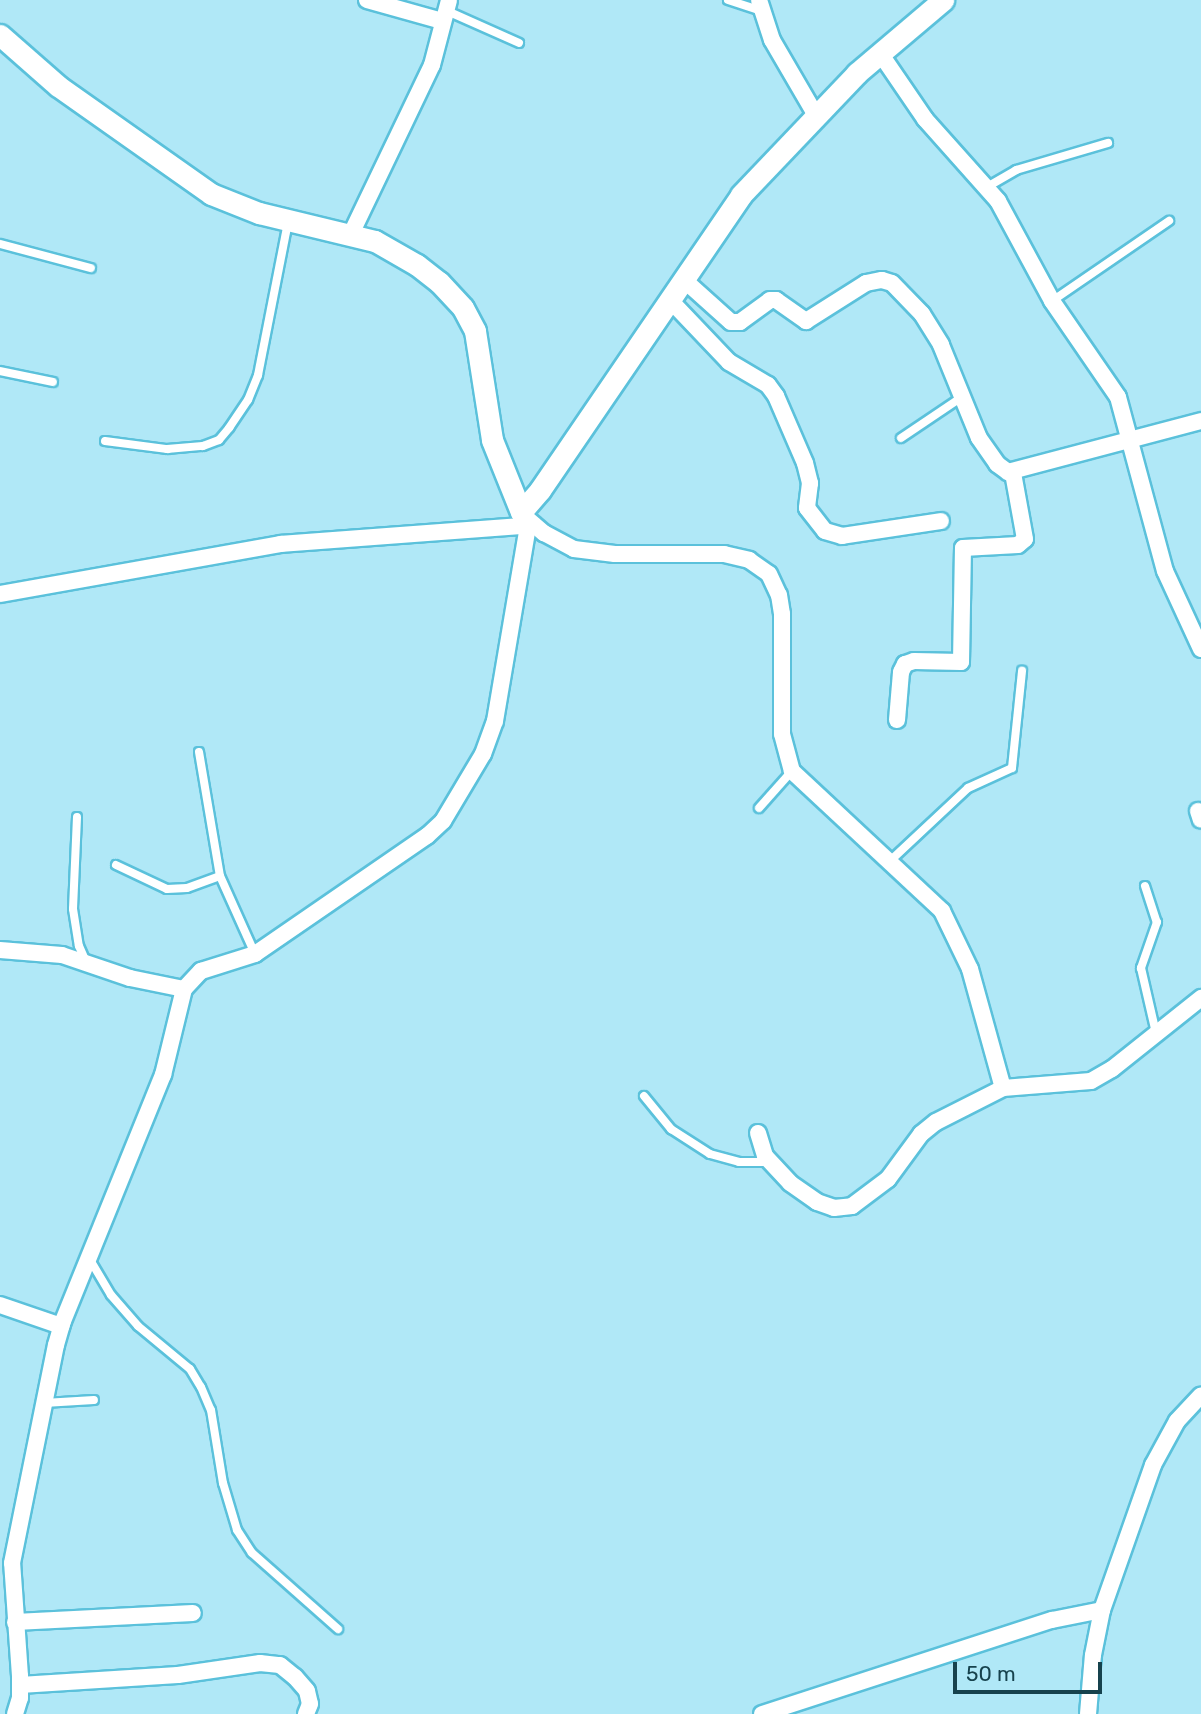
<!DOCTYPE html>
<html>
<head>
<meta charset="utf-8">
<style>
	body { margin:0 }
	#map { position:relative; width:1201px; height:1714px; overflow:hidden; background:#b0e8f7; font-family:Rubik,sans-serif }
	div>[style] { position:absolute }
	.roads { filter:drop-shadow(2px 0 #5bc1db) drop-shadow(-2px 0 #5bc1db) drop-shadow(0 2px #5bc1db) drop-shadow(0 -2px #5bc1db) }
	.service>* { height:8px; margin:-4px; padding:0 4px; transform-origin:4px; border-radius:4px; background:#fff }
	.minor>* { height:16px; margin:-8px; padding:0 8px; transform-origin:8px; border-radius:8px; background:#fff }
	.tertiary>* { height:21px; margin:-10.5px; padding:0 10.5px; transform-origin:10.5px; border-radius:10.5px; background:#fff }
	span { translate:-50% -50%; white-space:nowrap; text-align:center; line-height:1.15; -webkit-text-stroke:7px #b0e8f7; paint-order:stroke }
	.scale { position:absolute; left:953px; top:1662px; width:149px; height:32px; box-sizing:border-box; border:4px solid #16424d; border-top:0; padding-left:9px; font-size:21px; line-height:24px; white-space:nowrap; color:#16424d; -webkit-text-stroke:5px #b0e8f7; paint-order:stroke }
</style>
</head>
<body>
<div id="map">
	<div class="roads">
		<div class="service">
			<i style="left:728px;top:0;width:36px;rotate:18deg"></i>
			<i style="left:445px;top:10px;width:81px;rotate:24deg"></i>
			<i style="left:987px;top:187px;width:34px;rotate:-30deg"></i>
			<i style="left:1016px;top:170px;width:96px;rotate:-16.4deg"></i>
			<i style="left:0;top:244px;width:94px;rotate:14.8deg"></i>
			<i style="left:1052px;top:301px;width:142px;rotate:-34.4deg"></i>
			<i style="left:0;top:371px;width:54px;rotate:11.7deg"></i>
			<i style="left:901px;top:438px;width:73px;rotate:-33.9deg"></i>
			<i style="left:105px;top:441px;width:63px;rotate:7.4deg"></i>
			<i style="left:167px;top:449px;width:36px;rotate:-5deg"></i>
			<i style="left:203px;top:446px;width:17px;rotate:-21deg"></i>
			<i style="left:219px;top:440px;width:16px;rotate:-50deg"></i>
			<i style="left:229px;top:428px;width:34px;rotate:-56deg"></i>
			<i style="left:248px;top:400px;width:27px;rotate:-68deg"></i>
			<i style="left:258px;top:375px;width:156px;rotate:-78.9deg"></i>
			<i style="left:199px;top:752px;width:126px;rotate:80.4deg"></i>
			<i style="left:220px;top:876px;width:85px;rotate:65.8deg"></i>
			<i style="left:759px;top:808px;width:50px;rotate:-48.3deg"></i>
			<i style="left:77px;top:817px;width:92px;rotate:92.5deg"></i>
			<i style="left:73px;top:909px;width:37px;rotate:81deg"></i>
			<i style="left:79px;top:946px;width:17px;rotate:66deg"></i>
			<i style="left:890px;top:861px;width:107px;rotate:-43.1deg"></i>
			<i style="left:968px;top:788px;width:48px;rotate:-24.4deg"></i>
			<i style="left:1012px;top:768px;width:98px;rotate:-84.1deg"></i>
			<i style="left:116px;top:865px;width:56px;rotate:25.2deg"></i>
			<i style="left:167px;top:889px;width:20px;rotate:-3deg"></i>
			<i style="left:187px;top:888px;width:35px;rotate:-20deg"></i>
			<i style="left:1145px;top:886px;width:38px;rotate:72deg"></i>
			<i style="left:1157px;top:922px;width:49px;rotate:109.2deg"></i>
			<i style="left:1141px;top:968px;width:67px;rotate:77deg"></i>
			<i style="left:644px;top:1096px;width:43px;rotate:50.7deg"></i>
			<i style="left:671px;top:1129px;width:46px;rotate:32.7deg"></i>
			<i style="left:710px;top:1154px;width:30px;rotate:15deg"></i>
			<i style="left:739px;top:1162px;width:32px"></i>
			<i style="left:89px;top:1258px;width:43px;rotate:59.3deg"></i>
			<i style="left:111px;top:1295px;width:41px;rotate:48.9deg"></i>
			<i style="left:138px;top:1326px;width:67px;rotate:39.6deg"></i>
			<i style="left:190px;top:1369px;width:21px;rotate:59deg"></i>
			<i style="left:201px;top:1387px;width:25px;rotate:67deg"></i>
			<i style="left:211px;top:1410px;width:74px;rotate:80.7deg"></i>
			<i style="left:223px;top:1483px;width:49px;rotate:73.4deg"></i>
			<i style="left:237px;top:1530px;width:27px;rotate:57deg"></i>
			<i style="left:252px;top:1553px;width:115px;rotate:41.5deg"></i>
			<i style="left:44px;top:1403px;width:50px;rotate:-3.4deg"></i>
		</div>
		<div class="minor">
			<i style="left:367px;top:0;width:78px;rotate:15.6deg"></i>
			<i style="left:759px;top:0;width:42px;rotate:72deg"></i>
			<i style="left:772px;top:40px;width:86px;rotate:59.8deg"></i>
			<i style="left:880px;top:53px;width:80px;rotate:55.7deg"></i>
			<i style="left:925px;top:119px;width:110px;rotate:48.3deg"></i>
			<i style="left:998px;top:201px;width:114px;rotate:61.6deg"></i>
			<i style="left:1052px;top:301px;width:116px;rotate:55.5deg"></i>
			<i style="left:1118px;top:397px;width:180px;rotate:74.9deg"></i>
			<i style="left:1165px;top:571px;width:86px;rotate:65.2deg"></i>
			<i style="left:351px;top:234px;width:187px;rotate:-64.4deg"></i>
			<i style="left:432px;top:65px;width:67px;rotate:-75.3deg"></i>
			<i style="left:683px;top:279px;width:64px;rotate:41.9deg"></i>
			<i style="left:731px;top:322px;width:9px"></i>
			<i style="left:740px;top:322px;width:37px;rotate:-36deg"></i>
			<i style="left:770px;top:300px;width:6px"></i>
			<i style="left:776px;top:300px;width:37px;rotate:35deg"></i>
			<i style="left:806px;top:321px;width:71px;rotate:-32.3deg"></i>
			<i style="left:866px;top:283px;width:16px;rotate:-11deg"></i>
			<i style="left:882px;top:280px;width:10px;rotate:17deg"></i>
			<i style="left:892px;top:283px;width:43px;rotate:45.9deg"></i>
			<i style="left:922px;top:314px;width:36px;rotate:58deg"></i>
			<i style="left:941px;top:345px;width:100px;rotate:67.8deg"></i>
			<i style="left:979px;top:438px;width:32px;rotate:55deg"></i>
			<i style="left:997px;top:464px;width:14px;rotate:36deg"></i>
			<i style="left:1008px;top:472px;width:200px;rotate:-14.8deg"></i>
			<i style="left:669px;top:299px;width:87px;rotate:46.4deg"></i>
			<i style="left:729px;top:362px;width:45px;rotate:30.5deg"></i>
			<i style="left:768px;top:385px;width:14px;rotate:54deg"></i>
			<i style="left:776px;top:396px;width:73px;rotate:66.6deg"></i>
			<i style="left:805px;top:463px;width:21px;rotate:76deg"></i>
			<i style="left:810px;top:483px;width:25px;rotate:97deg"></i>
			<i style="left:807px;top:508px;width:29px;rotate:52deg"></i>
			<i style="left:825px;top:531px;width:18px;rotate:16deg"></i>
			<i style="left:842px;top:536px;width:100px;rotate:-8.6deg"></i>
			<i style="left:523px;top:515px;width:28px;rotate:41deg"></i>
			<i style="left:544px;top:533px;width:34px;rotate:28deg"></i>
			<i style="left:574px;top:549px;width:41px;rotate:7deg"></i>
			<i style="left:615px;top:554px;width:109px"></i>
			<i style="left:724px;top:554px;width:26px;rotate:13deg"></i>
			<i style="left:749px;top:560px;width:24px;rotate:35deg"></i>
			<i style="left:769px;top:574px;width:23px;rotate:65deg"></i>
			<i style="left:779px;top:595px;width:19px;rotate:81deg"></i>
			<i style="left:782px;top:614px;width:120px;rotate:90deg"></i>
			<i style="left:782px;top:734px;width:38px;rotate:75deg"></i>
			<i style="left:792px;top:771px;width:205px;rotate:43deg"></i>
			<i style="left:942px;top:911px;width:64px;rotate:64.2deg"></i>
			<i style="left:970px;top:969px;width:123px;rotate:74.5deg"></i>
			<i style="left:0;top:594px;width:285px;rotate:-10.1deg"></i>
			<i style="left:281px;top:544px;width:253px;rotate:-4.3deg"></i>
			<i style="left:897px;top:720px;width:48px;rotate:-85.2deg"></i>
			<i style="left:901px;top:672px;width:9px;rotate:-63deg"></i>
			<i style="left:905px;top:664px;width:9px;rotate:-18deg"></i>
			<i style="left:914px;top:661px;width:47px;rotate:1.2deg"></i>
			<i style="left:961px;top:662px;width:114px;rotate:-89deg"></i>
			<i style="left:963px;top:548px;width:55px;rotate:-3.1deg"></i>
			<i style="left:1018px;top:545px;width:9px;rotate:-41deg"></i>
			<i style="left:1025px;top:539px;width:67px;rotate:-100.3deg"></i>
			<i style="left:1198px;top:811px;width:9px;rotate:72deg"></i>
			<i style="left:0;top:950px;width:62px;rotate:4.6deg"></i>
			<i style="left:62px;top:955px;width:72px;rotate:18.7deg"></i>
			<i style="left:130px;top:978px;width:55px;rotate:11.5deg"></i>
			<i style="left:758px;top:1133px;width:24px;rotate:73deg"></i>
			<i style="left:765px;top:1156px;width:37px;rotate:47deg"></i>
			<i style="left:790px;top:1183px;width:33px;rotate:35deg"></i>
			<i style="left:817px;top:1202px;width:18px;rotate:19deg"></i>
			<i style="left:834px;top:1208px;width:18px;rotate:-6deg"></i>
			<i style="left:852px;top:1206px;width:45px;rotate:-36.9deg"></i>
			<i style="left:888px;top:1179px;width:56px;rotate:-53.7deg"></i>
			<i style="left:921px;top:1134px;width:19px;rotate:-39deg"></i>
			<i style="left:936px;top:1122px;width:75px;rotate:-26.9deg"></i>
			<i style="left:1003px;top:1088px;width:88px;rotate:-4.5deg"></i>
			<i style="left:1091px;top:1081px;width:24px;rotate:-30deg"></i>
			<i style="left:1112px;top:1069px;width:114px;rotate:-38.6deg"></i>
			<i style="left:0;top:1305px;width:65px;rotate:19deg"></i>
			<i style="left:15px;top:1622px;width:178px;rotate:-2.9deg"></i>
			<i style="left:20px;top:1685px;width:158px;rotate:-3.6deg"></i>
			<i style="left:178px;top:1675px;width:83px;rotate:-8.3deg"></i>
			<i style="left:260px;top:1663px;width:20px;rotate:6deg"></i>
			<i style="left:280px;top:1665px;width:19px;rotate:39deg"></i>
			<i style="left:295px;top:1677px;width:18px;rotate:49deg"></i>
			<i style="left:307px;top:1691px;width:13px;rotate:77deg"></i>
			<i style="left:310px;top:1704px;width:11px;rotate:112deg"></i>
			<i style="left:15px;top:1714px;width:17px;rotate:-73deg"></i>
			<i style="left:20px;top:1698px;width:22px;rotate:-90deg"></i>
			<i style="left:20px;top:1676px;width:113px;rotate:-94deg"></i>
			<i style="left:12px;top:1563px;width:222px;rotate:-78.6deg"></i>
			<i style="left:56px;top:1345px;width:25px;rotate:-74deg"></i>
			<i style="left:63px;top:1321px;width:266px;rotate:-67.9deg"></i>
			<i style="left:163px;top:1075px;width:89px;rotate:-76.3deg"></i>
			<i style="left:184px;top:989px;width:25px;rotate:-47deg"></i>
			<i style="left:201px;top:971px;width:57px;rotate:-17.5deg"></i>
			<i style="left:255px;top:954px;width:209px;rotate:-34.5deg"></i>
			<i style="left:427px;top:836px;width:22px;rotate:-43deg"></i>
			<i style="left:443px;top:821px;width:78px;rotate:-59.2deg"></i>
			<i style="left:483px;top:754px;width:35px;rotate:-70deg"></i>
			<i style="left:495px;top:721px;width:198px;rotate:-80.4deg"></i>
			<i style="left:762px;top:1714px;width:305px;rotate:-18deg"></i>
			<i style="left:1052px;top:1620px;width:51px;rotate:-11.3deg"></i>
			<i style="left:1088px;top:1714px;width:59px;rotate:-85.2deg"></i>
			<i style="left:1093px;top:1655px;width:46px;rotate:-78.7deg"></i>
			<i style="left:1102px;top:1610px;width:154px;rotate:-70.6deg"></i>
			<i style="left:1153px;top:1465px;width:50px;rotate:-61.4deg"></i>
			<i style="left:1177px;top:1421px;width:35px;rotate:-47deg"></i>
		</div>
		<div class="tertiary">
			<i style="left:0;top:35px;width:77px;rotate:41.3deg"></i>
			<i style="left:58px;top:86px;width:187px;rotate:35.2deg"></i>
			<i style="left:211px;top:194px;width:52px;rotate:21.6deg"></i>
			<i style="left:259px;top:213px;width:119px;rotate:13.6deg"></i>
			<i style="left:375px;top:241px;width:48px;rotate:29.7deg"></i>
			<i style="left:417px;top:265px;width:28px;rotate:38deg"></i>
			<i style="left:439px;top:282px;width:35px;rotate:47deg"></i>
			<i style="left:463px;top:308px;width:26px;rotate:62deg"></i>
			<i style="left:475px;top:331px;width:110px;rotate:81.1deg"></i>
			<i style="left:492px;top:440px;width:78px;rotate:68.1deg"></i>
			<i style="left:521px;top:512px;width:29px;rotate:-49deg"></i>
			<i style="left:540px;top:490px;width:357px;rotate:-55.7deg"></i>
			<i style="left:741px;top:195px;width:168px;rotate:-46.4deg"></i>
			<i style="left:857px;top:73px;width:113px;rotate:-40.3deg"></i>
		</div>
	</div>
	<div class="scale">50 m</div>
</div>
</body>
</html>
